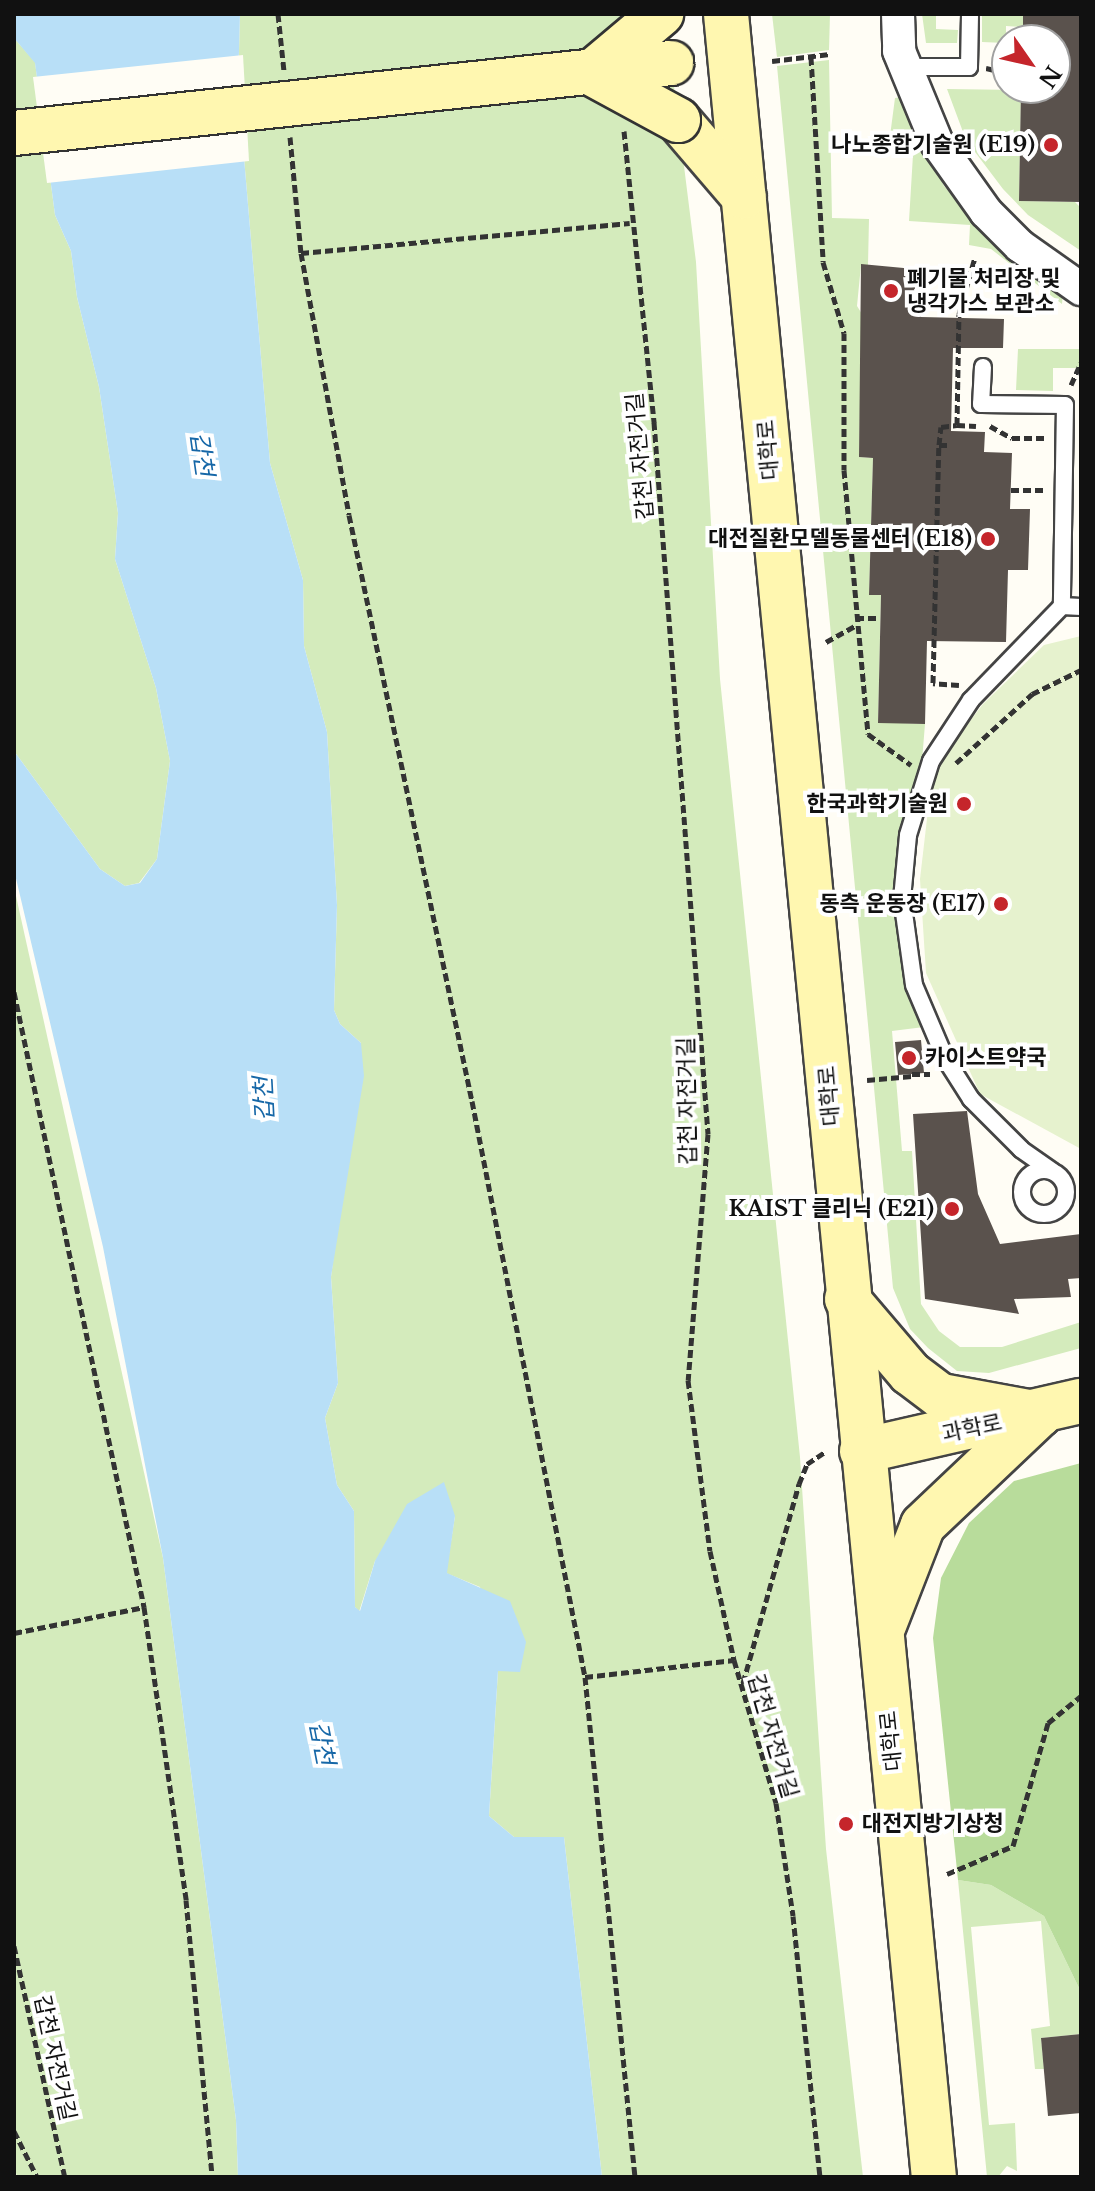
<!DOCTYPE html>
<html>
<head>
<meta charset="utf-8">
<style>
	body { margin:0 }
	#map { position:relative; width:1095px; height:2191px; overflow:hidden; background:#fffdf5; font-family:"Libre Baskerville","Noto Sans KR",serif }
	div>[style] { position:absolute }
	.green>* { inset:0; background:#d4ebbc }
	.forest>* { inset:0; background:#b8dc9b }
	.pitch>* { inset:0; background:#e6f2ce }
	.water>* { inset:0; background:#b8dff7 }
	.pier>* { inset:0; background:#fffdf5 }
	.building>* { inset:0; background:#5a524d }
	.path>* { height:5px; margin-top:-2.5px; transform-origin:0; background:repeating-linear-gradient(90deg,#333 0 8px,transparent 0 12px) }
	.roads { filter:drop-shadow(2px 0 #444) drop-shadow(-2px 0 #444) drop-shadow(0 2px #444) drop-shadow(0 -2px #444) }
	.lane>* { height:16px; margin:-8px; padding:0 8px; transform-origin:8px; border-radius:8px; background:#fff }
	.lane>.ring { margin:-8px; padding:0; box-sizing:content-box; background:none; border:16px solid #fff; border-radius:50% }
	.street>* { height:32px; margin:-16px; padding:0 16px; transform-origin:16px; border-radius:16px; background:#fff }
	.secondary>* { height:44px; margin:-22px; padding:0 22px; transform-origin:22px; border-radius:22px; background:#fff7b0 }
	.bridges { filter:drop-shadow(2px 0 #333) drop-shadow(-2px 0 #333) drop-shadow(0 2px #333) drop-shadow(0 -2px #333) }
	.secondary-bridge>* { height:44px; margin:-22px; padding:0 22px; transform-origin:22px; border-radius:22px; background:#fff7b0 }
	.dots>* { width:22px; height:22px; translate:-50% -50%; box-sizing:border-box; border:4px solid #fff; border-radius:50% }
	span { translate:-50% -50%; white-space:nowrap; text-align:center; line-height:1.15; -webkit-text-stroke:8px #fff; paint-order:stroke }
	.poi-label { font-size:22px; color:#111; font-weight:700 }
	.right { translate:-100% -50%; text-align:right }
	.left { translate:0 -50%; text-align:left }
	.street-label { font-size:22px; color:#111 }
	.water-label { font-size:24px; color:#1667a7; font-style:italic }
	.frame { position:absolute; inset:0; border:16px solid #111; pointer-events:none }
	.north { position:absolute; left:991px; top:24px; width:80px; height:80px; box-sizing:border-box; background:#fff; border:2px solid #a0a0a0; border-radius:50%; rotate:124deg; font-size:22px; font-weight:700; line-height:32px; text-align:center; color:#111 }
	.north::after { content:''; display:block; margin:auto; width:28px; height:36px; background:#c5252b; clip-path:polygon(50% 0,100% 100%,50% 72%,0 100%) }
</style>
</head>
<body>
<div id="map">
	<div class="green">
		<i style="clip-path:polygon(240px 14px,665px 14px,696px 262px,720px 679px,800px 1457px,826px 1849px,863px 2177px,602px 2177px,564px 1837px,514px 1837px,489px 1816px,498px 1671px,480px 1587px,446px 1573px,455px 1516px,375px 1561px,359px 1612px,355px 1607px,354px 1511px,337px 1485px,325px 1418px,338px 1383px,331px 1277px,361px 1043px,340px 1024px,334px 1010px,337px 905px,327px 732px,304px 646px,303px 580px,270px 463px,238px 87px)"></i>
		<i style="clip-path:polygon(772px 14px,830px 14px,829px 50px,777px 57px)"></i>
		<i style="clip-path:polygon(922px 14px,936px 14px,936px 29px,958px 30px,957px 43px,926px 43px)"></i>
		<i style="clip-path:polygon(982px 14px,1023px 14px,1023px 27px,1006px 26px,1006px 43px,982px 42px)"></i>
		<i style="clip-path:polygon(14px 38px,35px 62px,55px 215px,71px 251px,77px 297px,99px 387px,118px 513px,115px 559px,156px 688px,170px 761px,157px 859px,139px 883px,125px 886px,100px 869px,14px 751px)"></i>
		<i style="clip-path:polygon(829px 60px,832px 218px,869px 219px,868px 265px,861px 265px,857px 306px,862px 314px,859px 457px,873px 458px,869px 595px,881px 595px,878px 722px,925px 724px,922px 761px,898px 843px,893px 905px,904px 983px,924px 1027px,892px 1031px,902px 1151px,912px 1151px,921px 1304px,939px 1331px,960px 1347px,1002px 1347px,1081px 1322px,1081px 1348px,989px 1373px,957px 1371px,928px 1348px,910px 1329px,893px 1288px,777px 66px)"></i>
		<i style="clip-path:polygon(947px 89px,1021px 90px,1019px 201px,1075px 202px,1081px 208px,1081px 251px,1028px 215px,1003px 189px,966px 140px)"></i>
		<i style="clip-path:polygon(901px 97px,944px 186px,996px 245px,1063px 293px,1062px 304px,991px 249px,969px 245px,970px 225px,909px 221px,914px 138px,890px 136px,895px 98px)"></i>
		<i style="clip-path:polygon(1018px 349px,1081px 349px,1081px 368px,1053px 368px,1053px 391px,1016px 390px)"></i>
		<i style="clip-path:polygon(14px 887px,163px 1558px,236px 2120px,238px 2177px,17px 2177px,14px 2165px)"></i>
		<i style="clip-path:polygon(958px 1880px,991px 1885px,1044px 1916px,1081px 1992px,1081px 2034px,1041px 2038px,1044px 2069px,1035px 2069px,1031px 2029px,1050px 2026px,1041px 1921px,971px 1927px,989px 2125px,1015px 2123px,1017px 2171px,1007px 2166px,998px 2177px,987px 2177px)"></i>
	</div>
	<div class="forest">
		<i style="clip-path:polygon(1081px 1463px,1081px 1992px,1044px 1916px,991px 1885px,958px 1880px,933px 1638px,941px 1578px,969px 1523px,1014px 1481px)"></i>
	</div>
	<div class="pitch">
		<i style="clip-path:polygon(1081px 636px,1081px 1149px,980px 1094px,926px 973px,920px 879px,930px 793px,943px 756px,983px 704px,1044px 645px)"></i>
	</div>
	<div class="water">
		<i style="clip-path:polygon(14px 14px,240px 14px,238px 87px,270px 463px,303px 580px,304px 646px,327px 732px,337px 905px,334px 1010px,340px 1024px,361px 1043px,364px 1076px,331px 1277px,338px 1383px,325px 1418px,337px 1485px,354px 1511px,355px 1607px,360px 1611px,375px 1561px,407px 1504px,444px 1482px,455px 1516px,447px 1573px,510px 1601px,526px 1642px,520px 1672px,498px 1671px,489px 1816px,514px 1837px,564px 1837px,602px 2177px,238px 2177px,236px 2120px,163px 1558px,103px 1247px,14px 870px,14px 751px,100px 869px,125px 886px,140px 883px,157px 859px,170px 761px,156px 688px,115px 559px,118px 513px,99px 387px,77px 297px,71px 251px,55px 215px,35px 63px,14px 38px)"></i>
	</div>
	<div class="pier">
		<i style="clip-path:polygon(243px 55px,249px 161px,47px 183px,33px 77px)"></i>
	</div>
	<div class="building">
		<i style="clip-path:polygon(1023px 14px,1081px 14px,1081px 202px,1019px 201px,1021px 88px,1055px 88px,1055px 40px,1023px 40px)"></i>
		<i style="clip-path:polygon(861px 264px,925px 270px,921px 317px,1004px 319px,1003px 348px,953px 348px,951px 431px,985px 432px,984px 452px,1012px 453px,1010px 509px,1030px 509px,1028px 570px,1008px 570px,1006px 642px,927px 641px,925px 724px,878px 723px,881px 595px,869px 595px,873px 458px,859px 457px)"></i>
		<i style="clip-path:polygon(921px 1040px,924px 1073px,898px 1075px,895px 1042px)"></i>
		<i style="clip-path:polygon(967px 1111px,978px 1194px,1000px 1244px,1081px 1234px,1081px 1278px,1068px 1279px,1071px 1297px,1014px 1299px,1019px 1314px,925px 1299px,913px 1114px)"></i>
		<i style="clip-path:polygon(1081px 2034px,1081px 2113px,1048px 2116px,1041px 2038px)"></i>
	</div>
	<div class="path">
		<i style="left:278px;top:14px;width:57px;rotate:84deg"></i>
		<i style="left:1009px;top:40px;width:7px;rotate:-82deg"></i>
		<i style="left:1010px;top:33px;width:9px"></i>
		<i style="left:1019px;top:33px;width:7px;rotate:90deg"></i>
		<i style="left:811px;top:57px;width:205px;rotate:86.6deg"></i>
		<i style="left:823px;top:262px;width:74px;rotate:73.5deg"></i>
		<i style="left:844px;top:333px;width:137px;rotate:90deg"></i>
		<i style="left:844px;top:470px;width:265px;rotate:84.8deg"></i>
		<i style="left:868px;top:734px;width:53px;rotate:35.8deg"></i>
		<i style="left:772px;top:61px;width:58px;rotate:-6.9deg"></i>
		<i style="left:986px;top:68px;width:22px;rotate:13deg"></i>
		<i style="left:994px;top:68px;width:21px;rotate:-53deg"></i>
		<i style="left:624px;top:131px;width:293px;rotate:84.1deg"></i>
		<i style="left:654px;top:422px;width:714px;rotate:85.66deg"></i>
		<i style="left:708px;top:1134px;width:247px;rotate:94.6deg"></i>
		<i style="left:688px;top:1380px;width:172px;rotate:82.7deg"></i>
		<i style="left:710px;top:1551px;width:112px;rotate:77.6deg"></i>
		<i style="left:734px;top:1660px;width:149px;rotate:73.6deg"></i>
		<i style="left:776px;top:1803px;width:114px;rotate:81.4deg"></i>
		<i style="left:793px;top:1916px;width:262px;rotate:84.1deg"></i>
		<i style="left:290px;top:137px;width:117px;rotate:84.6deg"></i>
		<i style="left:301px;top:253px;width:266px;rotate:79.6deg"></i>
		<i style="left:349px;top:515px;width:599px;rotate:78.15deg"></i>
		<i style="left:472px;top:1101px;width:587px;rotate:78.9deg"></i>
		<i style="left:585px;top:1677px;width:502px;rotate:84.29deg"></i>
		<i style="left:301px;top:253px;width:330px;rotate:-5.2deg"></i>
		<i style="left:1071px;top:385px;width:24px;rotate:-66deg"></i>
		<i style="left:957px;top:425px;width:19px;rotate:3deg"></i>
		<i style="left:990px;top:426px;width:25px;rotate:29deg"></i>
		<i style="left:1012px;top:438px;width:32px"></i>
		<i style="left:939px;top:445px;width:11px"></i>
		<i style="left:1011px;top:490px;width:36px"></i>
		<i style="left:856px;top:618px;width:24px"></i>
		<i style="left:826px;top:642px;width:35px;rotate:-29deg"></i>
		<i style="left:959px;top:685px;width:26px;rotate:-176deg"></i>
		<i style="left:933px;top:683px;width:238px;rotate:-88.6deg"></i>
		<i style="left:939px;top:445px;width:18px;rotate:-84deg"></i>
		<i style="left:941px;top:427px;width:16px;rotate:-7deg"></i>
		<i style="left:957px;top:425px;width:111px;rotate:-89deg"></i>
		<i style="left:959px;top:314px;width:59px;rotate:-74.3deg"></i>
		<i style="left:956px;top:763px;width:103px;rotate:-42.2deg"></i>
		<i style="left:1032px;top:694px;width:55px;rotate:-26.1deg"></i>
		<i style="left:14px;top:992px;width:629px;rotate:78.06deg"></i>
		<i style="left:144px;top:1607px;width:296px;rotate:81.8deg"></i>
		<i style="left:186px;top:1900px;width:278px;rotate:84.6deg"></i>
		<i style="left:912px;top:1074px;width:18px"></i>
		<i style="left:867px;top:1080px;width:45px;rotate:-5.1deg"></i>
		<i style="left:14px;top:1633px;width:133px;rotate:-11.3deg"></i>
		<i style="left:585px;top:1677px;width:150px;rotate:-6.5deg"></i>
		<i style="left:743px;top:1683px;width:207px;rotate:-74.3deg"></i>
		<i style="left:799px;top:1484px;width:22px;rotate:-68deg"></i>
		<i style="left:807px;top:1464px;width:22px;rotate:-34deg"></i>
		<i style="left:947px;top:1874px;width:72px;rotate:-23deg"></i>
		<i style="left:1013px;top:1846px;width:128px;rotate:-74.1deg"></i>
		<i style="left:1048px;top:1723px;width:43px;rotate:-39.3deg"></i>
		<i style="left:14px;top:1946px;width:237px;rotate:77.6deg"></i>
		<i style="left:14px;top:2131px;width:51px;rotate:63.4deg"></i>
	</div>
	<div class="roads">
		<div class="lane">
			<i style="left:905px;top:67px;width:64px"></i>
			<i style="left:969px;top:67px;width:53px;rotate:-88.9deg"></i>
			<i style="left:983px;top:367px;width:37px;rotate:93deg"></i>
			<i style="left:981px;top:404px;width:84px;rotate:0.7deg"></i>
			<i style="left:1065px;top:405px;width:201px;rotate:90.9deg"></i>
			<i style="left:1062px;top:606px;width:19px;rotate:3deg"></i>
			<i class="ring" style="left:1022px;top:1170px;width:28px;height:28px"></i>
			<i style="left:1052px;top:1171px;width:38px;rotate:-145deg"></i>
			<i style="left:1021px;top:1149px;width:71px;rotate:-135deg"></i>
			<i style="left:971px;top:1099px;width:49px;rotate:-122.4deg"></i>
			<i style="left:945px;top:1058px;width:79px;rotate:-113deg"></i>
			<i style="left:914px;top:985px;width:87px;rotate:-97.9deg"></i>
			<i style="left:902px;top:899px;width:64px;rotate:-84.6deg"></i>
			<i style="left:908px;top:835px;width:77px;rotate:-72.7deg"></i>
			<i style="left:931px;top:761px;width:73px;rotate:-56.7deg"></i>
			<i style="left:971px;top:700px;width:131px;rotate:-45.9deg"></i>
		</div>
		<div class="street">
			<i style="left:898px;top:14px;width:37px;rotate:88deg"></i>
			<i style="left:899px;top:51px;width:100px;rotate:67.6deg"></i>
			<i style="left:937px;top:143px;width:85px;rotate:54.6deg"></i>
			<i style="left:986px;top:212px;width:48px;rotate:45deg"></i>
			<i style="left:1020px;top:246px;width:75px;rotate:35.2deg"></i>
		</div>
		<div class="secondary">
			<i style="left:726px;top:14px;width:2173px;rotate:84.51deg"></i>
			<i style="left:678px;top:120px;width:101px;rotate:49.4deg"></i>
			<i style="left:847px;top:1299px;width:97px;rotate:49.6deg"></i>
			<i style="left:910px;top:1373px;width:39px;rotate:37deg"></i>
			<i style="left:941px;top:1396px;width:101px;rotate:10.3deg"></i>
			<i style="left:862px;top:1451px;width:225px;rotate:-12.9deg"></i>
			<i style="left:884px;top:1625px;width:107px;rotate:-68.7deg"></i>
			<i style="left:923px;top:1525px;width:161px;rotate:-43.5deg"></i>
		</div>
	</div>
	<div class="bridges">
		<div class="secondary-bridge">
			<i style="left:591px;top:73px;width:99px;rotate:28.4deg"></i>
			<i style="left:591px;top:73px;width:92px;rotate:-40.1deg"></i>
			<i style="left:14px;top:133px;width:661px;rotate:-6.08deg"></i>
		</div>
	</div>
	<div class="dots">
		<i style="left:1051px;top:145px;background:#c5252b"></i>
		<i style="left:891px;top:291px;background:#c5252b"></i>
		<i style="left:988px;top:539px;background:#c5252b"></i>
		<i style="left:964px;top:804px;background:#c5252b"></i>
		<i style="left:1001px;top:904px;background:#c5252b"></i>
		<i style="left:909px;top:1058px;background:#c5252b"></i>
		<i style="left:952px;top:1209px;background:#c5252b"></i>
		<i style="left:846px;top:1824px;background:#c5252b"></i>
	</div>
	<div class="poi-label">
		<span class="right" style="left:1035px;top:145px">나노종합기술원 (E19)</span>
		<span class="left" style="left:907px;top:291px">폐기물 처리장 및<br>냉각가스 보관소</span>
		<span class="right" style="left:972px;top:539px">대전질환모델동물센터 (E18)</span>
		<span class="right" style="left:948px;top:804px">한국과학기술원</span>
		<span class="right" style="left:985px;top:904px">동측 운동장 (E17)</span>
		<span class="left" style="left:925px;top:1058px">카이스트약국</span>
		<span class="right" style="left:934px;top:1209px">KAIST 클리닉 (E21)</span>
		<span class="left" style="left:862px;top:1824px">대전지방기상청</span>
	</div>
	<div class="street-label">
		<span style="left:768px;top:450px;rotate:-95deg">대학로</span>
		<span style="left:640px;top:456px;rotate:-95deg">갑천 자전거길</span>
		<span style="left:829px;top:1096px;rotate:-95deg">대학로</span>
		<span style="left:687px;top:1101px;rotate:-91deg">갑천 자전거길</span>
		<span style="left:972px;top:1428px;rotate:-12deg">과학로</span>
		<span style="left:773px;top:1736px;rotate:74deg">갑천 자전거길</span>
		<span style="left:891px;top:1741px;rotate:-96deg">대학로</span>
		<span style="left:55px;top:2058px;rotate:78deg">갑천 자전거길</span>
	</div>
	<div class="water-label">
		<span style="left:202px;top:454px;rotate:82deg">갑천</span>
		<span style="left:264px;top:1099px;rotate:-93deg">갑천</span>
		<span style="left:322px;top:1743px;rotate:79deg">갑천</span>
	</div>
	<div class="frame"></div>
	<div class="north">N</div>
</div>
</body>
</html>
